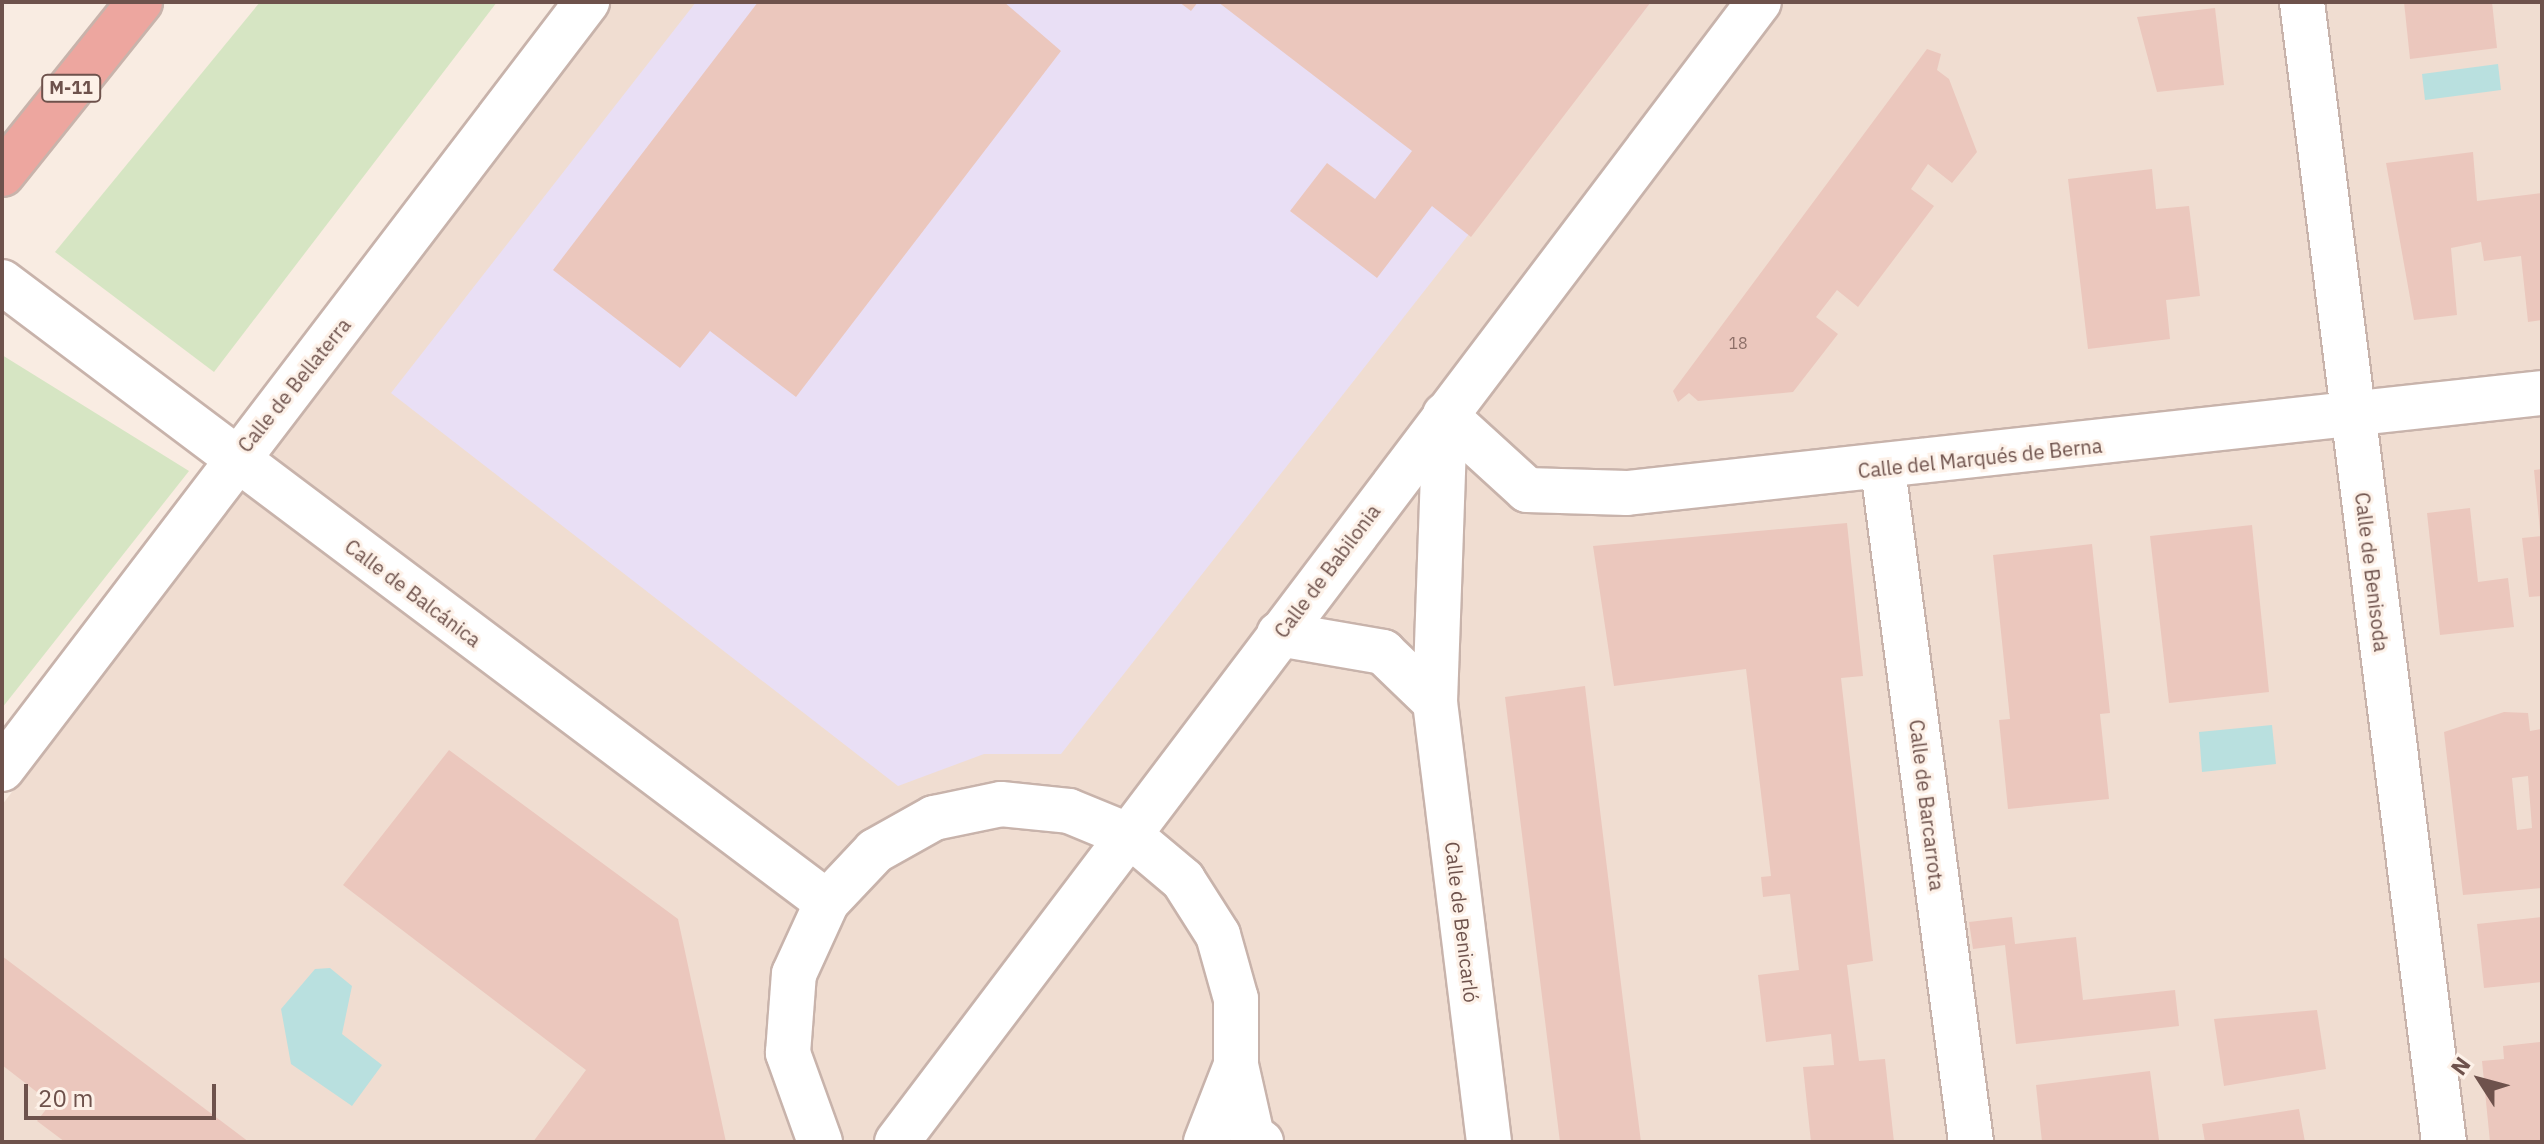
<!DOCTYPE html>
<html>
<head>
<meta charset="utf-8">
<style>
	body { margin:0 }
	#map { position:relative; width:2544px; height:1144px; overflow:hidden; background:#f9ece2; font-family:"IBM Plex Sans",sans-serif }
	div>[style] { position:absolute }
	.residential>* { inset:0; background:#f0ddd1 }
	.education>* { inset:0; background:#e9dff5 }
	.green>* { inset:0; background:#d6e5c3 }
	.water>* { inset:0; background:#b9e0df }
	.building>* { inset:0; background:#ebc7bd }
	.roads { filter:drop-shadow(2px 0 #c8b3ab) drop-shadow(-2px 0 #c8b3ab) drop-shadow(0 2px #c8b3ab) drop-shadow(0 -2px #c8b3ab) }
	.minor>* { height:44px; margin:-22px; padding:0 22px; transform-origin:22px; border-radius:22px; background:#fff }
	.highway>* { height:44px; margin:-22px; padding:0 22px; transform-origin:22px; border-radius:22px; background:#eda69f }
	span { translate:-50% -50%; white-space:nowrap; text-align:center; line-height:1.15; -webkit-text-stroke:6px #fdf1e8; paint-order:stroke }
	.number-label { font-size:16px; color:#8d6f68 }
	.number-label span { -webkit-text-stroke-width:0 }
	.shield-label span { padding:2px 6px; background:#fdf1e8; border:2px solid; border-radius:6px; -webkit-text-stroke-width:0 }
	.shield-label { font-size:18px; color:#6e524c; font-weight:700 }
	.street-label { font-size:20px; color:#6e524c }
	.frame { position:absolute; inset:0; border:4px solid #6e524c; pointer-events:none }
	.north { position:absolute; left:2440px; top:1040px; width:80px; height:80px; -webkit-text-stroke:6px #fdf1e8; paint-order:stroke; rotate:306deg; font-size:22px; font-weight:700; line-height:32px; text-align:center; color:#6e524c }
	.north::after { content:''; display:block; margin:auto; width:28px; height:36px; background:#6e524c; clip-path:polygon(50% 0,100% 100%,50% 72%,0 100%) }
	.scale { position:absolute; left:24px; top:1084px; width:192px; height:36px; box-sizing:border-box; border:4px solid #6e524c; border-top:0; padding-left:10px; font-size:24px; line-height:28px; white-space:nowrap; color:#6e524c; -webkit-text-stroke:6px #fdf1e8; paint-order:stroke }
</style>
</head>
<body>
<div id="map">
	<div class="residential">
		<i style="clip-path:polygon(613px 2px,2542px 2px,2542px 1142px,2px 1142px,2px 805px)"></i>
	</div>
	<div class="education">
		<i style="clip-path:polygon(696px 2px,1651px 2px,1061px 754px,984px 754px,898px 786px,391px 393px)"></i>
	</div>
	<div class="green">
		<i style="clip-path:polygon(260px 2px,497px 2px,214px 372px,55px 252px)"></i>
		<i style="clip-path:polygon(2px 355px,189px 471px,2px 708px)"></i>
	</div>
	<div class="water">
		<i style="clip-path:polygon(2498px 64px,2501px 90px,2425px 100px,2422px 74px)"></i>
		<i style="clip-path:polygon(2272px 725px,2276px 764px,2202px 772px,2199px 732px)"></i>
		<i style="clip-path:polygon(330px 968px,352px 986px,342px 1034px,382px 1065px,352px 1106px,291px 1064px,281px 1009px,315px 969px)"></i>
	</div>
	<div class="building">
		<i style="clip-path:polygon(758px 2px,1004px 2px,1061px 51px,796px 397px,710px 331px,680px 368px,553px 270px)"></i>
		<i style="clip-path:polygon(1179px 2px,1198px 2px,1191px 11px)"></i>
		<i style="clip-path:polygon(1218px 2px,1651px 2px,1471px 237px,1432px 206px,1377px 278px,1290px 211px,1327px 163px,1375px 199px,1412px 151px)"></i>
		<i style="clip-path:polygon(2404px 2px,2492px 2px,2497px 48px,2410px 59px)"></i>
		<i style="clip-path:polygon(2215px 8px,2224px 85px,2157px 92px,2137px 17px)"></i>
		<i style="clip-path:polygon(1927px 49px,1941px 54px,1937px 70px,1949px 79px,1977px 152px,1952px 183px,1928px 164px,1911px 189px,1934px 206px,1858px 307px,1837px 290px,1816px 317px,1838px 334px,1793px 392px,1698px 401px,1689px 393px,1678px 402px,1673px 391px)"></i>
		<i style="clip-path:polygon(2473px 152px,2477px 201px,2542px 193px,2542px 320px,2528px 322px,2521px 256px,2484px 261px,2481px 242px,2451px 248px,2457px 315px,2414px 320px,2386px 163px)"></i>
		<i style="clip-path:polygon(2152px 169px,2156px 209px,2189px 206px,2200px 296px,2166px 300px,2170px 339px,2088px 349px,2068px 179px)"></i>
		<i style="clip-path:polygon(2542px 469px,2542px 530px,2540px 530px,2534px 470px)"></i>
		<i style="clip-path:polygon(2470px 508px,2478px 582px,2508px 578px,2514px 627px,2440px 635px,2427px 513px)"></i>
		<i style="clip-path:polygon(1847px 523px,1863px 676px,1841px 678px,1873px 961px,1847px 965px,1859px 1061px,1885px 1059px,1894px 1142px,1811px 1142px,1803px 1067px,1834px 1065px,1831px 1034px,1766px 1042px,1758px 975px,1799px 970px,1790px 894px,1763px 897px,1761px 877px,1771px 876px,1746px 669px,1614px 686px,1593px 546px)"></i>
		<i style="clip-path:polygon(2252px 525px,2269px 692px,2169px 703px,2150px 536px)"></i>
		<i style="clip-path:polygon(2542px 536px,2542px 596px,2529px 597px,2522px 538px)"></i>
		<i style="clip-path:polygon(2092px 544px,2110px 713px,2100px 714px,2109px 799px,2008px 809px,1999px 720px,2010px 719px,1993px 555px)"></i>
		<i style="clip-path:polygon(1585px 686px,1625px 1017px,1641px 1142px,1560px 1142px,1505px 697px)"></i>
		<i style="clip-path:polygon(evenodd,2504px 712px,2528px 713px,2530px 731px,2541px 729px,2542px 888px,2463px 895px,2444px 732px,2504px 712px,2528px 776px,2532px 828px,2517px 830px,2512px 778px,2528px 776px)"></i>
		<i style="clip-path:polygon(449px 750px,678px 919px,726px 1142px,533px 1142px,586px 1070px,343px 885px)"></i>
		<i style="clip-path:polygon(2012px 917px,2015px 944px,2076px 937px,2083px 1000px,2175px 990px,2179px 1026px,2016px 1044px,2005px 945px,1973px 949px,1969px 922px)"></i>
		<i style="clip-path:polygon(2542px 917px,2542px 982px,2484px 988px,2477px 924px)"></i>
		<i style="clip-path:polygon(2px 956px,249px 1142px,65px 1142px,37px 1121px,51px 1103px,2px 1065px)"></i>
		<i style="clip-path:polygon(2317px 1010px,2326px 1069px,2224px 1086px,2214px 1019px)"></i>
		<i style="clip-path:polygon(2540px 1042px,2542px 1142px,2490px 1142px,2482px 1061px,2504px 1059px,2503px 1046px)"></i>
		<i style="clip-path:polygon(2150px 1071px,2159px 1140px,2042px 1142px,2036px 1085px)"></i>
		<i style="clip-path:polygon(2299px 1109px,2305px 1142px,2205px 1142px,2202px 1124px)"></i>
	</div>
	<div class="roads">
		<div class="minor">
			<i style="left:2302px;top:2px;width:1149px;rotate:82.9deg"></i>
			<i style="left:2px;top:282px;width:1032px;rotate:36.93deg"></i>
			<i style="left:1445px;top:415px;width:111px;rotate:42.4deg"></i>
			<i style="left:1527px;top:490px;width:100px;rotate:1.7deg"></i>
			<i style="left:1627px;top:493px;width:920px;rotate:-6.24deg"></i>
			<i style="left:1883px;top:469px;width:679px;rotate:82.55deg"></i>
			<i style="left:1279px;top:634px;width:106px;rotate:9.8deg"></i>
			<i style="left:1383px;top:652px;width:72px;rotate:43.9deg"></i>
			<i style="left:1435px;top:702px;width:443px;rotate:83deg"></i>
			<i style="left:1435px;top:702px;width:287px;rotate:-88deg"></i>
			<i style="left:2px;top:769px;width:965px;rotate:-52.67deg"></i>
			<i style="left:1236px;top:1065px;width:73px;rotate:77.3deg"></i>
			<i style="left:1252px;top:1136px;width:11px;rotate:34deg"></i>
			<i style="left:820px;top:1142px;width:95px;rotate:-109.8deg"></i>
			<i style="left:788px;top:1053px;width:79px;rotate:-85.7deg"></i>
			<i style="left:794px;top:974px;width:79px;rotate:-65.4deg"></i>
			<i style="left:827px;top:902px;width:70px;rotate:-46.7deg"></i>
			<i style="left:875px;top:851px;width:68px;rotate:-29.2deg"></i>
			<i style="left:934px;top:818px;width:68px;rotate:-11.8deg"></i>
			<i style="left:1001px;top:804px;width:68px;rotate:5.9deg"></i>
			<i style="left:1069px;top:811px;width:68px;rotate:22.4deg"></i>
			<i style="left:1132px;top:837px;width:67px;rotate:40.1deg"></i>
			<i style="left:1183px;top:880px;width:65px;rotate:57.5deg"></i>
			<i style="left:1218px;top:935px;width:66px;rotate:74.3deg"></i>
			<i style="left:1236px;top:999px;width:66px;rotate:90deg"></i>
			<i style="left:1236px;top:1065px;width:83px;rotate:111.3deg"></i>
			<i style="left:897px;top:1142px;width:1429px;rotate:-52.91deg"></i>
		</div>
		<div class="highway">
			<i style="left:2px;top:174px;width:221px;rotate:-51.3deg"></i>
		</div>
	</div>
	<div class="number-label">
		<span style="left:1738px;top:343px">18</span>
	</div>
	<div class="shield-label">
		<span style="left:71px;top:88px">M-11</span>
	</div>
	<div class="street-label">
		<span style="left:294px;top:385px;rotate:-51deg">Calle de Bellaterra</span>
		<span style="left:1980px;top:458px;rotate:-6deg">Calle del Marqués de Berna</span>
		<span style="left:1327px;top:571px;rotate:-53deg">Calle de Babilonia</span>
		<span style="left:2372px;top:572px;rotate:83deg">Calle de Benisoda</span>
		<span style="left:413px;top:593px;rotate:37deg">Calle de Balcánica</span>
		<span style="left:1927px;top:805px;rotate:83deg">Calle de Barcarrota</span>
		<span style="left:1462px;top:922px;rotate:83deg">Calle de Benicarló</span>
	</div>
	<div class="frame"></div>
	<div class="north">N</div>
	<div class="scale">20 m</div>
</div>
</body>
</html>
